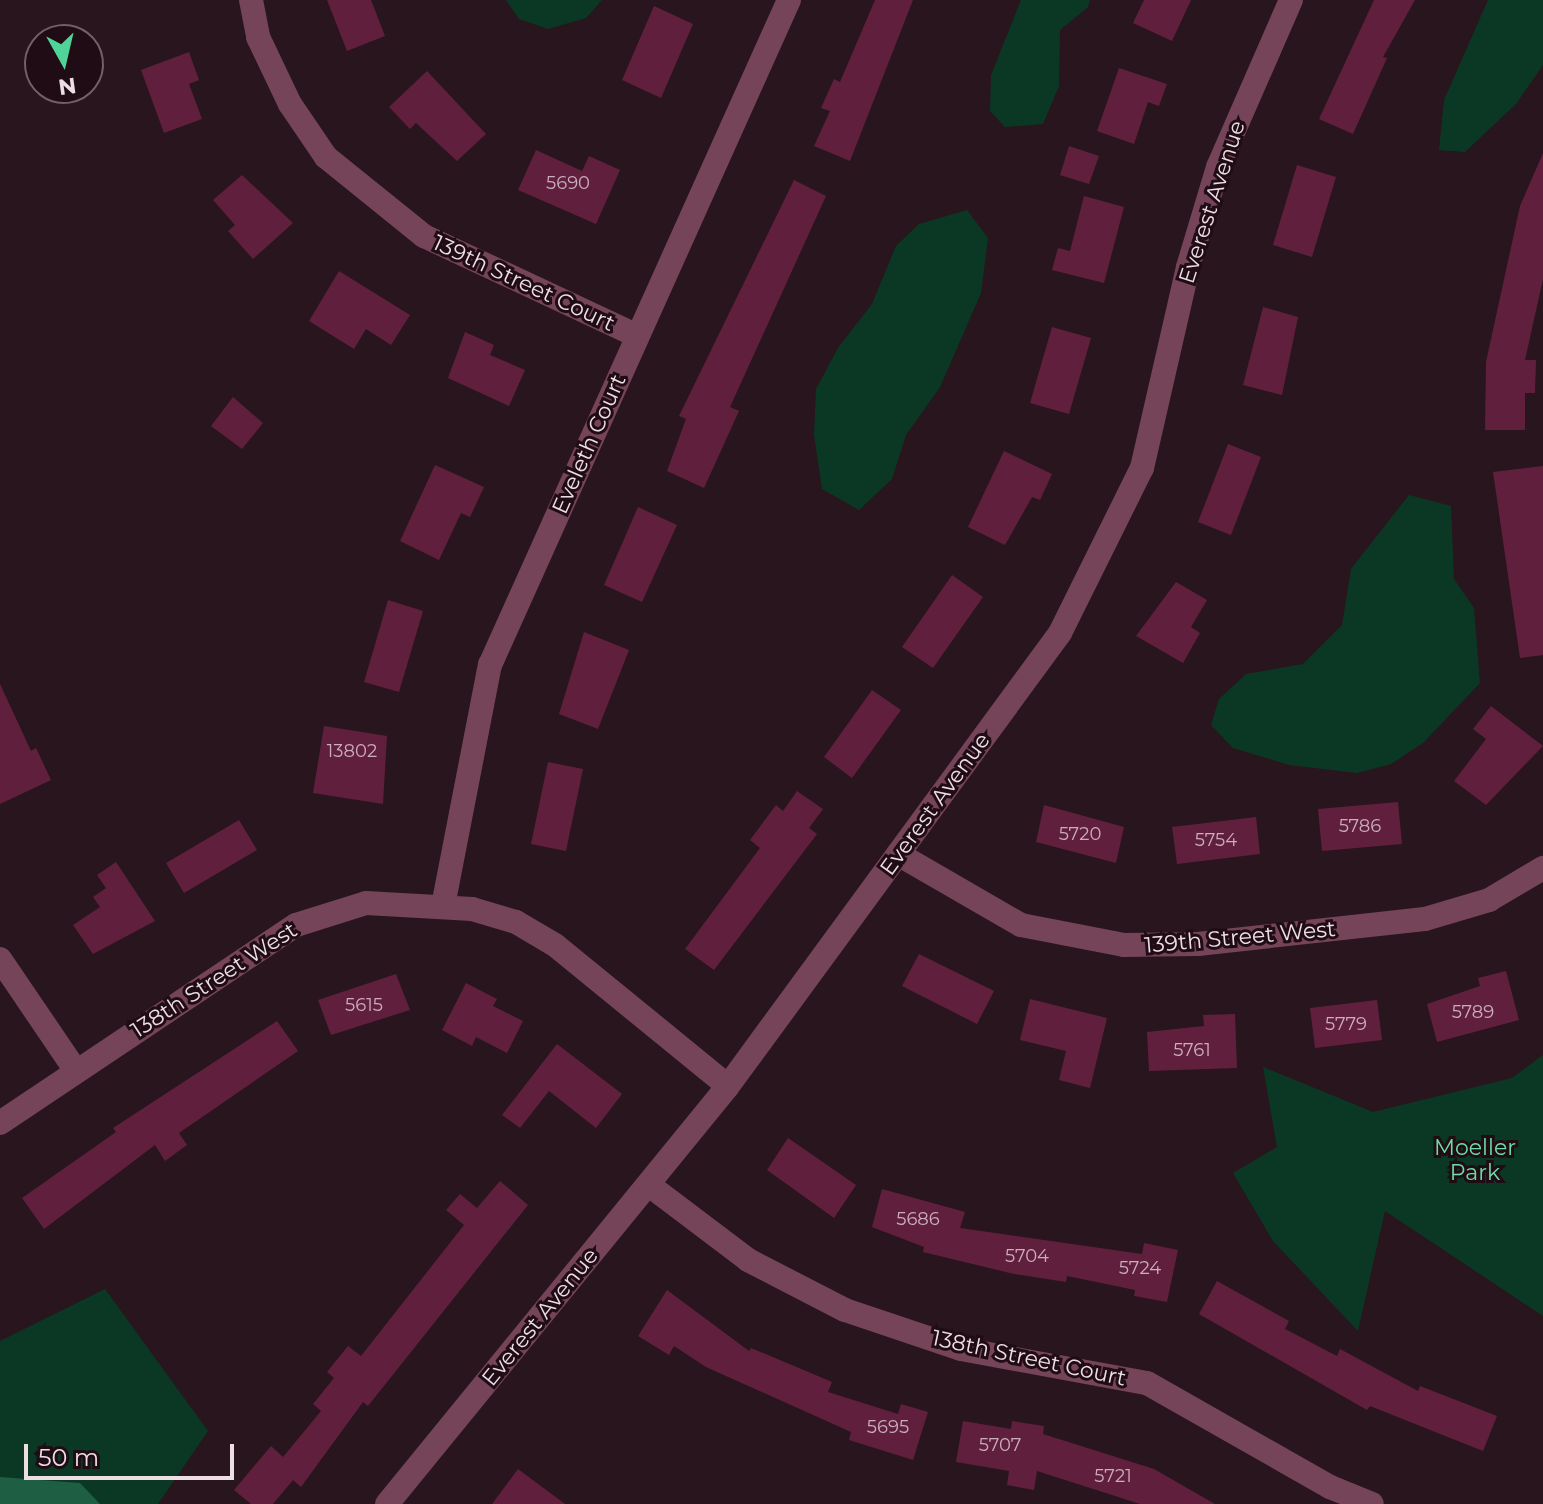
<!DOCTYPE html>
<html>
<head>
<meta charset="utf-8">
<style>
	body { margin:0 }
	#map { position:relative; width:1543px; height:1504px; overflow:hidden; background:#29151d; font-family:Montserrat,sans-serif }
	div>[style] { position:absolute }
	.green>* { inset:0; background:#0b3825 }
	.water>* { inset:0; background:#1e5e42 }
	.building>* { inset:0; background:#611f3e }
	.street>* { height:24px; margin:-12px; padding:0 12px; transform-origin:12px; border-radius:12px; background:#754458 }
	span { translate:-50% -50%; white-space:nowrap; text-align:center; line-height:1.15; -webkit-text-stroke:6px #1f0c14; paint-order:stroke }
	.number-label { font-size:18px; color:#caaeba }
	.number-label span { -webkit-text-stroke-width:0 }
	.street-label { font-size:22px; color:#eddee4 }
	.park-label { font-size:22px; color:#6bdda6 }
	.north { position:absolute; left:24px; top:24px; width:80px; height:80px; box-sizing:border-box; background:#1f0c14; border:2px solid #716067; border-radius:50%; rotate:172deg; font-size:22px; font-weight:700; line-height:32px; text-align:center; color:#eddee4 }
	.north::after { content:''; display:block; margin:auto; width:28px; height:36px; background:#50d398; clip-path:polygon(50% 0,100% 100%,50% 72%,0 100%) }
	.scale { position:absolute; left:24px; top:1444px; width:210px; height:36px; box-sizing:border-box; border:4px solid #eddee4; border-top:0; padding-left:10px; font-size:24px; line-height:28px; white-space:nowrap; color:#eddee4; -webkit-text-stroke:6px #1f0c14; paint-order:stroke }
</style>
</head>
<body>
<div id="map">
	<div class="green">
		<i style="clip-path:polygon(506px 0,602px 0,586px 18px,548px 29px,519px 19px)"></i>
		<i style="clip-path:polygon(1021px 0,1090px 0,1088px 7px,1060px 30px,1059px 86px,1043px 124px,1005px 127px,990px 111px,991px 75px)"></i>
		<i style="clip-path:polygon(1488px 0,1543px 0,1543px 65px,1516px 104px,1465px 152px,1439px 150px,1444px 100px)"></i>
		<i style="clip-path:polygon(967px 210px,988px 238px,981px 293px,940px 387px,906px 435px,892px 479px,859px 510px,822px 489px,814px 435px,816px 389px,838px 348px,872px 304px,896px 246px,919px 224px)"></i>
		<i style="clip-path:polygon(1409px 495px,1451px 506px,1454px 579px,1474px 608px,1480px 683px,1423px 743px,1391px 764px,1357px 773px,1289px 765px,1233px 748px,1211px 725px,1219px 699px,1246px 674px,1303px 664px,1342px 625px,1351px 569px)"></i>
		<i style="clip-path:polygon(1543px 1055px,1543px 1316px,1385px 1211px,1358px 1331px,1273px 1241px,1233px 1173px,1277px 1147px,1263px 1067px,1373px 1112px,1512px 1078px)"></i>
		<i style="clip-path:polygon(105px 1289px,208px 1431px,158px 1504px,0 1504px,0 1341px)"></i>
	</div>
	<div class="water">
		<i style="clip-path:polygon(0 1477px,80px 1483px,100px 1504px,0 1504px)"></i>
	</div>
	<div class="building">
		<i style="clip-path:polygon(327px 0,371px 0,385px 36px,347px 51px)"></i>
		<i style="clip-path:polygon(875px 0,913px 0,850px 161px,814px 146px,830px 111px,821px 108px,834px 79px,840px 82px)"></i>
		<i style="clip-path:polygon(1144px 0,1191px 0,1172px 41px,1133px 23px)"></i>
		<i style="clip-path:polygon(1374px 0,1415px 0,1383px 57px,1387px 58px,1353px 134px,1319px 119px)"></i>
		<i style="clip-path:polygon(654px 6px,693px 24px,661px 98px,622px 80px)"></i>
		<i style="clip-path:polygon(189px 52px,199px 80px,189px 84px,202px 119px,164px 133px,141px 70px)"></i>
		<i style="clip-path:polygon(1119px 68px,1167px 84px,1159px 106px,1148px 102px,1134px 144px,1097px 131px)"></i>
		<i style="clip-path:polygon(427px 71px,486px 134px,457px 161px,416px 123px,410px 129px,389px 107px)"></i>
		<i style="clip-path:polygon(1069px 146px,1099px 156px,1089px 184px,1060px 175px)"></i>
		<i style="clip-path:polygon(536px 150px,582px 171px,589px 156px,620px 170px,596px 224px,518px 190px)"></i>
		<i style="clip-path:polygon(1543px 153px,1543px 279px,1525px 360px,1536px 360px,1535px 393px,1525px 393px,1525px 430px,1485px 430px,1486px 362px,1520px 206px)"></i>
		<i style="clip-path:polygon(1297px 165px,1336px 177px,1312px 257px,1273px 245px)"></i>
		<i style="clip-path:polygon(242px 175px,293px 223px,253px 259px,228px 231px,235px 225px,213px 200px)"></i>
		<i style="clip-path:polygon(794px 180px,826px 196px,730px 407px,739px 411px,704px 488px,667px 471px,686px 419px,679px 416px)"></i>
		<i style="clip-path:polygon(1084px 196px,1124px 207px,1104px 283px,1052px 270px,1058px 248px,1070px 251px)"></i>
		<i style="clip-path:polygon(339px 271px,410px 315px,391px 345px,366px 329px,354px 349px,309px 321px)"></i>
		<i style="clip-path:polygon(1263px 307px,1298px 317px,1282px 395px,1243px 385px)"></i>
		<i style="clip-path:polygon(1052px 327px,1091px 338px,1069px 414px,1030px 403px)"></i>
		<i style="clip-path:polygon(465px 332px,494px 345px,490px 355px,525px 370px,509px 406px,448px 378px)"></i>
		<i style="clip-path:polygon(233px 397px,263px 423px,242px 449px,211px 426px)"></i>
		<i style="clip-path:polygon(1228px 444px,1261px 457px,1231px 535px,1198px 522px)"></i>
		<i style="clip-path:polygon(1004px 451px,1052px 474px,1040px 500px,1032px 497px,1005px 545px,968px 527px)"></i>
		<i style="clip-path:polygon(435px 465px,484px 487px,470px 517px,461px 513px,439px 560px,400px 541px)"></i>
		<i style="clip-path:polygon(1543px 466px,1543px 655px,1520px 658px,1493px 472px)"></i>
		<i style="clip-path:polygon(638px 507px,677px 525px,642px 602px,604px 585px)"></i>
		<i style="clip-path:polygon(952px 575px,983px 597px,933px 668px,902px 647px)"></i>
		<i style="clip-path:polygon(1176px 582px,1207px 600px,1191px 627px,1200px 633px,1183px 663px,1136px 636px)"></i>
		<i style="clip-path:polygon(388px 600px,423px 611px,399px 692px,364px 682px)"></i>
		<i style="clip-path:polygon(584px 632px,629px 650px,598px 729px,559px 714px)"></i>
		<i style="clip-path:polygon(0 684px,31px 751px,36px 748px,51px 780px,0 804px)"></i>
		<i style="clip-path:polygon(872px 690px,901px 710px,852px 778px,824px 757px)"></i>
		<i style="clip-path:polygon(1491px 706px,1543px 746px,1486px 805px,1454px 781px,1486px 739px,1473px 729px)"></i>
		<i style="clip-path:polygon(324px 726px,387px 736px,383px 804px,313px 793px)"></i>
		<i style="clip-path:polygon(548px 762px,583px 769px,566px 851px,531px 844px)"></i>
		<i style="clip-path:polygon(797px 791px,823px 809px,809px 828px,817px 834px,714px 970px,685px 949px,760px 848px,750px 840px,776px 805px,783px 811px)"></i>
		<i style="clip-path:polygon(1398px 802px,1402px 844px,1322px 851px,1318px 809px)"></i>
		<i style="clip-path:polygon(1044px 805px,1124px 827px,1116px 863px,1036px 842px)"></i>
		<i style="clip-path:polygon(1256px 817px,1260px 854px,1177px 864px,1172px 827px)"></i>
		<i style="clip-path:polygon(239px 820px,257px 850px,184px 893px,166px 863px)"></i>
		<i style="clip-path:polygon(116px 862px,155px 921px,93px 954px,73px 925px,100px 907px,93px 897px,106px 888px,97px 875px)"></i>
		<i style="clip-path:polygon(919px 954px,994px 991px,977px 1024px,902px 986px)"></i>
		<i style="clip-path:polygon(1506px 971px,1519px 1020px,1437px 1042px,1427px 1004px,1480px 986px,1478px 978px)"></i>
		<i style="clip-path:polygon(396px 974px,410px 1010px,331px 1035px,318px 1000px)"></i>
		<i style="clip-path:polygon(466px 983px,497px 999px,493px 1006px,523px 1021px,507px 1053px,476px 1037px,472px 1046px,442px 1030px)"></i>
		<i style="clip-path:polygon(1030px 999px,1107px 1018px,1090px 1088px,1059px 1080px,1066px 1051px,1020px 1040px)"></i>
		<i style="clip-path:polygon(1377px 1000px,1382px 1040px,1315px 1048px,1310px 1008px)"></i>
		<i style="clip-path:polygon(1235px 1014px,1237px 1068px,1149px 1071px,1147px 1032px,1204px 1026px,1203px 1015px)"></i>
		<i style="clip-path:polygon(277px 1021px,298px 1051px,179px 1133px,187px 1145px,165px 1161px,155px 1145px,44px 1229px,22px 1198px,116px 1132px,113px 1128px)"></i>
		<i style="clip-path:polygon(557px 1044px,622px 1094px,596px 1128px,549px 1091px,520px 1128px,502px 1115px)"></i>
		<i style="clip-path:polygon(788px 1138px,856px 1185px,834px 1218px,767px 1170px)"></i>
		<i style="clip-path:polygon(500px 1181px,528px 1205px,368px 1406px,363px 1402px,301px 1487px,293px 1480px,273px 1504px,251px 1504px,234px 1490px,271px 1446px,283px 1457px,321px 1411px,313px 1404px,334px 1378px,327px 1372px,348px 1346px,361px 1356px,464px 1225px,446px 1210px,460px 1194px,477px 1208px)"></i>
		<i style="clip-path:polygon(882px 1189px,965px 1212px,960px 1228px,1142px 1254px,1144px 1243px,1178px 1250px,1167px 1302px,1134px 1296px,1135px 1290px,1067px 1276px,1066px 1282px,1014px 1274px,923px 1252px,924px 1247px,872px 1227px)"></i>
		<i style="clip-path:polygon(1217px 1281px,1289px 1321px,1285px 1329px,1337px 1356px,1340px 1349px,1418px 1391px,1420px 1386px,1497px 1416px,1483px 1451px,1370px 1406px,1367px 1410px,1199px 1314px)"></i>
		<i style="clip-path:polygon(667px 1290px,749px 1351px,751px 1348px,832px 1382px,828px 1392px,898px 1414px,901px 1404px,928px 1412px,913px 1460px,849px 1440px,851px 1432px,706px 1367px,674px 1346px,669px 1355px,638px 1336px)"></i>
		<i style="clip-path:polygon(963px 1421px,1011px 1429px,1012px 1421px,1044px 1426px,1043px 1434px,1154px 1469px,1215px 1504px,1140px 1504px,1037px 1471px,1034px 1490px,1007px 1485px,1009px 1471px,956px 1462px)"></i>
		<i style="clip-path:polygon(518px 1469px,565px 1504px,492px 1504px)"></i>
	</div>
	<div class="street">
		<i style="left:251px;top:0;width:38px;rotate:79deg"></i>
		<i style="left:258px;top:37px;width:74px;rotate:64.5deg"></i>
		<i style="left:290px;top:104px;width:64px;rotate:55.8deg"></i>
		<i style="left:326px;top:157px;width:126px;rotate:38.9deg"></i>
		<i style="left:424px;top:236px;width:235px;rotate:25.1deg"></i>
		<i style="left:898px;top:854px;width:142px;rotate:30deg"></i>
		<i style="left:1021px;top:925px;width:105px;rotate:11deg"></i>
		<i style="left:1124px;top:945px;width:74px;rotate:-0.8deg"></i>
		<i style="left:1198px;top:944px;width:228px;rotate:-6.3deg"></i>
		<i style="left:1425px;top:919px;width:67px;rotate:-16.5deg"></i>
		<i style="left:1489px;top:900px;width:63px;rotate:-30.7deg"></i>
		<i style="left:443px;top:906px;width:246px;rotate:-79deg"></i>
		<i style="left:490px;top:665px;width:729px;rotate:-65.79deg"></i>
		<i style="left:0;top:959px;width:135px;rotate:55.8deg"></i>
		<i style="left:0;top:1123px;width:356px;rotate:-33.8deg"></i>
		<i style="left:296px;top:925px;width:73px;rotate:-17.4deg"></i>
		<i style="left:366px;top:903px;width:106px;rotate:3.2deg"></i>
		<i style="left:472px;top:909px;width:46px;rotate:16.5deg"></i>
		<i style="left:516px;top:922px;width:45px;rotate:30.5deg"></i>
		<i style="left:555px;top:945px;width:223px;rotate:39.2deg"></i>
		<i style="left:649px;top:1185px;width:124px;rotate:37.1deg"></i>
		<i style="left:748px;top:1260px;width:109px;rotate:27.3deg"></i>
		<i style="left:845px;top:1310px;width:122px;rotate:18.6deg"></i>
		<i style="left:961px;top:1349px;width:189px;rotate:10.4deg"></i>
		<i style="left:1147px;top:1383px;width:210px;rotate:29.6deg"></i>
		<i style="left:1330px;top:1487px;width:45px;rotate:22deg"></i>
		<i style="left:387px;top:1504px;width:539px;rotate:-50.79deg"></i>
		<i style="left:728px;top:1086px;width:562px;rotate:-53.76deg"></i>
		<i style="left:1060px;top:633px;width:184px;rotate:-63.6deg"></i>
		<i style="left:1142px;top:468px;width:206px;rotate:-77.1deg"></i>
		<i style="left:1188px;top:267px;width:104px;rotate:-73.3deg"></i>
		<i style="left:1218px;top:167px;width:182px;rotate:-66.4deg"></i>
	</div>
	<div class="number-label">
		<span style="left:568px;top:183px">5690</span>
		<span style="left:352px;top:751px">13802</span>
		<span style="left:1360px;top:826px">5786</span>
		<span style="left:1080px;top:834px">5720</span>
		<span style="left:1216px;top:840px">5754</span>
		<span style="left:364px;top:1005px">5615</span>
		<span style="left:1473px;top:1012px">5789</span>
		<span style="left:1346px;top:1024px">5779</span>
		<span style="left:1192px;top:1050px">5761</span>
		<span style="left:918px;top:1219px">5686</span>
		<span style="left:1027px;top:1256px">5704</span>
		<span style="left:1140px;top:1268px">5724</span>
		<span style="left:888px;top:1427px">5695</span>
		<span style="left:1000px;top:1445px">5707</span>
		<span style="left:1113px;top:1476px">5721</span>
	</div>
	<div class="street-label">
		<span style="left:1212px;top:202px;rotate:-72deg">Everest Avenue</span>
		<span style="left:524px;top:283px;rotate:25deg">139th Street Court</span>
		<span style="left:589px;top:444px;rotate:-66deg">Eveleth Court</span>
		<span style="left:935px;top:804px;rotate:-54deg">Everest Avenue</span>
		<span style="left:1240px;top:937px;rotate:-5deg">139th Street West</span>
		<span style="left:214px;top:980px;rotate:-33deg">138th Street West</span>
		<span style="left:540px;top:1317px;rotate:-51deg">Everest Avenue</span>
		<span style="left:1029px;top:1358px;rotate:12deg">138th Street Court</span>
	</div>
	<div class="park-label">
		<span style="left:1475px;top:1160px">Moeller<br>Park</span>
	</div>
	<div class="north">N</div>
	<div class="scale">50 m</div>
</div>
</body>
</html>
